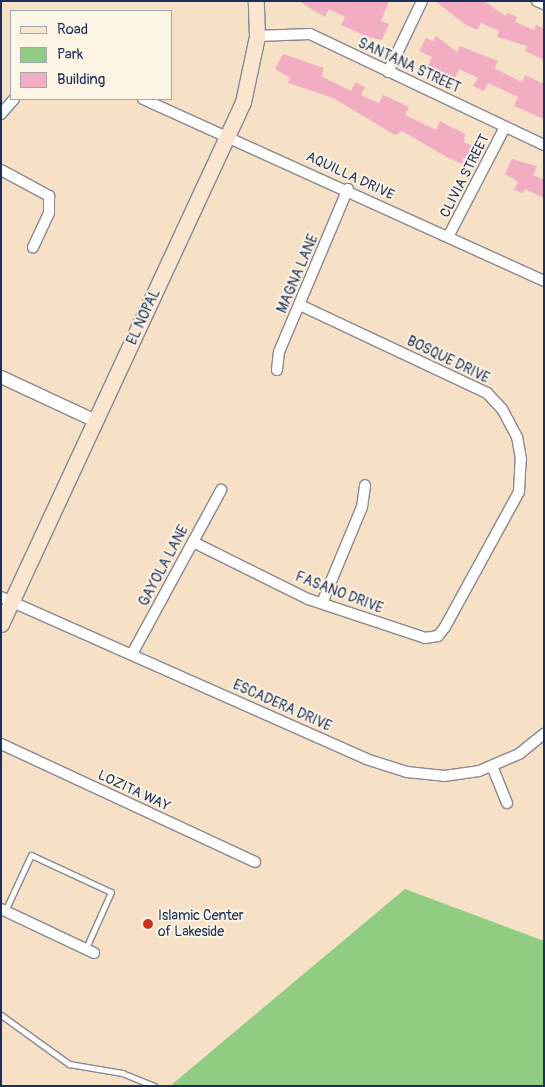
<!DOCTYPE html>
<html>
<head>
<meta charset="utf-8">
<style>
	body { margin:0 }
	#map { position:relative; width:545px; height:1087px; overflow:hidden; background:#f6e0c6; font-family:Pangolin,sans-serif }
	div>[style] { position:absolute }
	.green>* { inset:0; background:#90cd82 }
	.building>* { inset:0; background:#f3adc3 }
	.roads { filter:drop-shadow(1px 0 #888892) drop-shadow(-1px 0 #888892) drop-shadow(0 1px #888892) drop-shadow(0 -1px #888892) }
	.service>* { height:5px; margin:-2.5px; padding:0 2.5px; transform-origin:2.5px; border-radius:2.5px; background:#fff }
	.minor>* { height:10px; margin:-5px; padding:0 5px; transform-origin:5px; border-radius:5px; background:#fff }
	.tertiary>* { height:12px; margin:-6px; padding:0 6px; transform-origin:6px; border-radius:6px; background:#fff }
	.secondary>* { height:15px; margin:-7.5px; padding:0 7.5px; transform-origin:7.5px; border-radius:7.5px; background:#fce5cf }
	.dots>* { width:14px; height:14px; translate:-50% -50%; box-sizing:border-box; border:2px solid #fcf5e5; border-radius:50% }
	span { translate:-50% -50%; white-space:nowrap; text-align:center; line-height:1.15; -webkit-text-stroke:4px #fcf5e5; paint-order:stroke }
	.street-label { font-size:14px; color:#1b2f5e }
	.poi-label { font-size:14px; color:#1b2f5e }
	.left { translate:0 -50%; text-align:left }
	.frame { position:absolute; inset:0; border:2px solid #1b2f5e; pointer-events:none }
	.legend { position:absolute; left:10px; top:10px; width:162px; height:90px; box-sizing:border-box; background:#fcf5e5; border:1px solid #a2a6af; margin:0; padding:6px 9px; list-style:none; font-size:15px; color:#1b2f5e }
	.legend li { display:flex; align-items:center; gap:10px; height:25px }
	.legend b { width:25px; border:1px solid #a2a6af }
</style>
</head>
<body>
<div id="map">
	<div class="green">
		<i style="clip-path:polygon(405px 889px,544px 941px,544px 1086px,170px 1086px)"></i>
	</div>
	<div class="building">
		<i style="clip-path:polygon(299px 1px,389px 1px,381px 21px,389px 24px,382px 40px,368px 37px,341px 25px,345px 17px,329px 9px,325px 17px)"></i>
		<i style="clip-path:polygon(435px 1px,484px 1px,506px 16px,507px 13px,517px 17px,515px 22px,534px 30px,536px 25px,544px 29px,544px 60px,525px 51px,527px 46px,497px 37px,499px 31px,481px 23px,477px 30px,466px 25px)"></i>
		<i style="clip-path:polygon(436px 36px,457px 52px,460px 46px,498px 61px,494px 68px,522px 82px,525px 75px,544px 84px,544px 119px,514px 106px,518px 97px,488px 83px,484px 91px,473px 86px,478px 78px,459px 69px,455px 78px,428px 66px,432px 57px,419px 51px,426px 38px,433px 41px)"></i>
		<i style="clip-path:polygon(283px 54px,324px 68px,321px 76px,351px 91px,355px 82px,365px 87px,361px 95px,379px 103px,383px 95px,409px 107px,405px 115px,436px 130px,440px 121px,465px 134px,464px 142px,475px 147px,469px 161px,464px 159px,462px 164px,445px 156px,402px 131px,395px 135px,333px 98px,288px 83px,290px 78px,275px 69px)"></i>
		<i style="clip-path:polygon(512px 159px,537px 166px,533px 175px,544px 180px,544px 198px,525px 189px,522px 193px,514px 190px,518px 182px,505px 174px)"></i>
	</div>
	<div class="roads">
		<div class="service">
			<i style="left:5px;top:911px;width:62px;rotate:-65.1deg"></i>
			<i style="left:31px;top:855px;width:88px;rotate:24.8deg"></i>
			<i style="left:111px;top:892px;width:61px;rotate:114.1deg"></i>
			<i style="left:1px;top:1015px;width:84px;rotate:35.8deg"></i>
			<i style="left:69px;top:1064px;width:54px;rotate:9.6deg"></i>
			<i style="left:122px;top:1073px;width:35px;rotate:22deg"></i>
		</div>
		<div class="minor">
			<i style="left:537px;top:1px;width:8px;rotate:23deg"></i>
			<i style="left:257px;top:36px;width:53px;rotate:-2.2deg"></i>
			<i style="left:310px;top:34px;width:259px;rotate:25.4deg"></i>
			<i style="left:388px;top:72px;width:79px;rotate:-64.4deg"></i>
			<i style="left:143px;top:99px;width:440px;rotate:24.4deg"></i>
			<i style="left:1px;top:114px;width:20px;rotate:-49deg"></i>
			<i style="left:1px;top:170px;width:55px;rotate:28.4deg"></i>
			<i style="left:49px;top:196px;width:17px;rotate:90deg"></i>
			<i style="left:49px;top:213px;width:38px;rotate:115deg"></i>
			<i style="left:448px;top:237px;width:124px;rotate:-62.6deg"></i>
			<i style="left:277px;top:370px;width:18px;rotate:-84deg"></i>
			<i style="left:279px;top:352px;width:177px;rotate:-67.1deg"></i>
			<i style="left:193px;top:542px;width:128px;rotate:26.4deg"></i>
			<i style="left:308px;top:599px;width:123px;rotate:18.4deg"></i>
			<i style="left:425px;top:638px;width:13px;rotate:-9deg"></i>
			<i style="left:438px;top:636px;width:11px;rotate:-52deg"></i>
			<i style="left:445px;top:627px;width:154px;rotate:-61.3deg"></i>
			<i style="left:519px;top:492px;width:33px;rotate:-87deg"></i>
			<i style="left:521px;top:459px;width:22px;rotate:-100deg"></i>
			<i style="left:517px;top:437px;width:32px;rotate:-118deg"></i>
			<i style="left:502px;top:409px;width:22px;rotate:-133deg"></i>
			<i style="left:487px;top:393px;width:207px;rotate:-154.8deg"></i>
			<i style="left:1px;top:597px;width:399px;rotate:23.9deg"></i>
			<i style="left:366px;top:759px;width:43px;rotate:17.6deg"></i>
			<i style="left:407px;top:772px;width:37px;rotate:6deg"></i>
			<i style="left:444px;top:776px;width:35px;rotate:-8deg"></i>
			<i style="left:479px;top:771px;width:43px;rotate:-23deg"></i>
			<i style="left:519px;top:754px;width:32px;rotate:-39deg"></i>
			<i style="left:322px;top:603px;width:104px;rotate:-67.4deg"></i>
			<i style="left:362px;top:507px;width:22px;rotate:-82deg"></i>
			<i style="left:132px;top:654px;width:187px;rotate:-61.5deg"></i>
			<i style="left:1px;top:744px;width:280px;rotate:24.9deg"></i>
			<i style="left:492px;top:766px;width:40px;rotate:68deg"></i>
			<i style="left:1px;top:909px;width:103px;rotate:25.3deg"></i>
		</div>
		<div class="tertiary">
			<i style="left:1px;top:377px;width:105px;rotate:24.9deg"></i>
		</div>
		<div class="secondary">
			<i style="left:1px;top:624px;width:575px;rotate:-65.13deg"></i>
			<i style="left:243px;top:102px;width:67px;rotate:-78deg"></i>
			<i style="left:257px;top:36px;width:35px;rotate:-92deg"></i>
		</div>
	</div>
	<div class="dots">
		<i style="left:148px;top:924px;background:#c8321e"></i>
	</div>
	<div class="street-label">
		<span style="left:409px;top:66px;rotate:25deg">SANTANA STREET</span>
		<span style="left:350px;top:176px;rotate:25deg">AQUILLA DRIVE</span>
		<span style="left:465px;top:176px;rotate:-63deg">CLIVIA STREET</span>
		<span style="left:298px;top:274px;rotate:-67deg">MAGNA LANE</span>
		<span style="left:144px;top:317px;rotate:-65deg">EL NOPAL</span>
		<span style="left:448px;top:360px;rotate:26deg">BOSQUE DRIVE</span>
		<span style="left:164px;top:566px;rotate:-62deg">GAYOLA LANE</span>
		<span style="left:339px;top:593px;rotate:21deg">FASANO DRIVE</span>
		<span style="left:282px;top:706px;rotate:24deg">ESCADERA DRIVE</span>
		<span style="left:134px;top:791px;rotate:25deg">LOZITA WAY</span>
	</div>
	<div class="poi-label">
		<span class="left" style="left:158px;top:924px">Islamic Center<br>of Lakeside</span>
	</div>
	<div class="frame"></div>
	<ul class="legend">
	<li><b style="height:6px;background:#fce5cf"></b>Road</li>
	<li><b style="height:14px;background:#90cd82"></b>Park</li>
	<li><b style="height:14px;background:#f3adc3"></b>Building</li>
	</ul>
</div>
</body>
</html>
